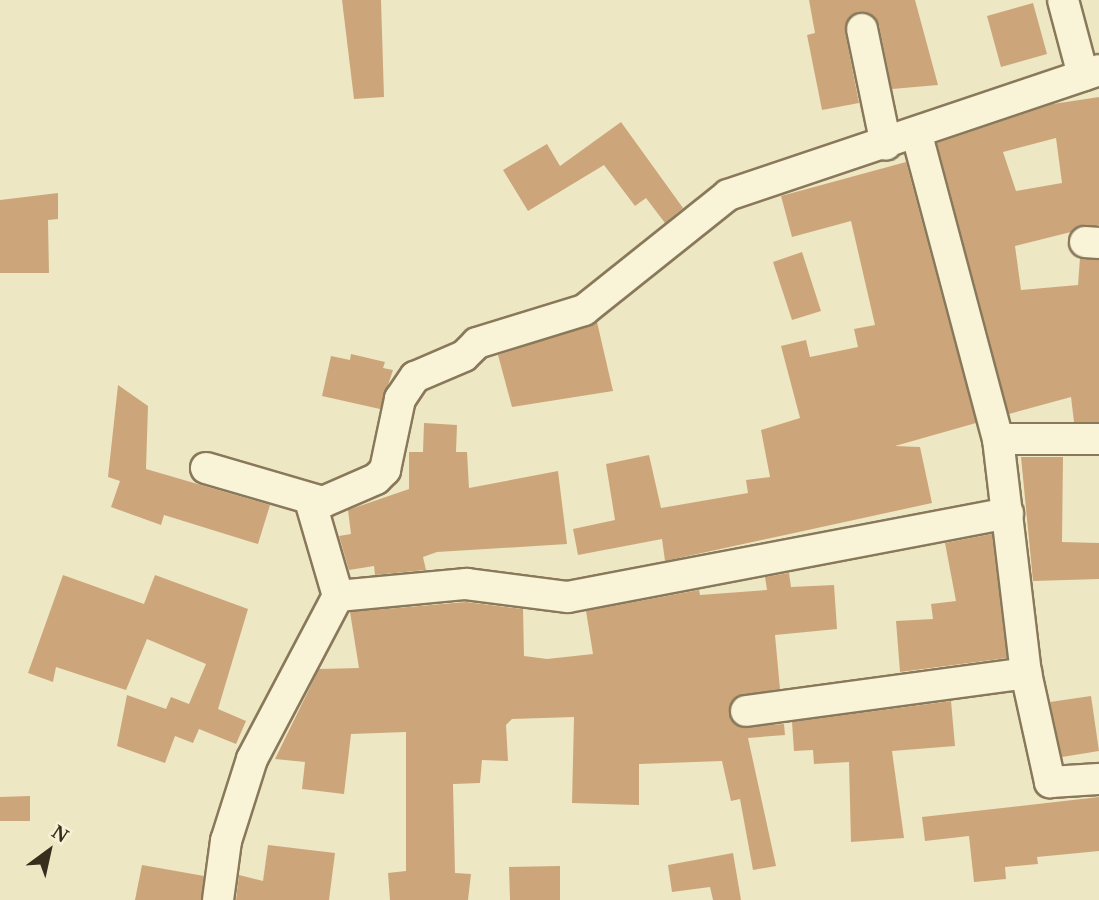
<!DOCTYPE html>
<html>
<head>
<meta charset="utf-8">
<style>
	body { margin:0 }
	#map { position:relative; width:1099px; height:900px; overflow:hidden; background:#eee7c4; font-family:"Noto Serif",serif }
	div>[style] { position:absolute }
	.building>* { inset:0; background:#cca67a }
	.roads { filter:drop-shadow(2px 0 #89795a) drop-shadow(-2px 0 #89795a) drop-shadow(0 2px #89795a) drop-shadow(0 -2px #89795a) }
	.street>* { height:30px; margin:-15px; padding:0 15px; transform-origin:15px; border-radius:15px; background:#f9f3d8 }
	span { translate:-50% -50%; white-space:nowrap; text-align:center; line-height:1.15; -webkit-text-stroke:5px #f6f0d4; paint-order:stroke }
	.north { position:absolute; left:14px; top:816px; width:70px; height:70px; -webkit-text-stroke:5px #f6f0d4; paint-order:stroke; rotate:33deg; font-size:19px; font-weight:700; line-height:28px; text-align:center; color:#392e1e }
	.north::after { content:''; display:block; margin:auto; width:24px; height:32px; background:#392e1e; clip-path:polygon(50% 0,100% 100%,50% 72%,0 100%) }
</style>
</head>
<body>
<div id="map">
	<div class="building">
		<i style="clip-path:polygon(342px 0,381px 0,384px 97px,354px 99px)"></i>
		<i style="clip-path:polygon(809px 0,915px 0,938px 85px,892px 89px,879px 25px,858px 12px,845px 32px,859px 103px,822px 110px,807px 35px,815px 33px)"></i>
		<i style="clip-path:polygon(1033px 3px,1047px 54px,1001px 67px,987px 16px)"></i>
		<i style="clip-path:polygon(evenodd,1099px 97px,1099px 225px,1015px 246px,1021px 290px,1078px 285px,1080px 258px,1099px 260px,1099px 422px,1074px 422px,1071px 397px,1009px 414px,937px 143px,1053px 104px,1099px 97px,1056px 138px,1062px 183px,1016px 191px,1003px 152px,1056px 138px)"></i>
		<i style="clip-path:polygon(621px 122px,683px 208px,665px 223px,646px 198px,635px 206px,604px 165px,528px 211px,503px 170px,547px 144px,560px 166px)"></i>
		<i style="clip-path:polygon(906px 162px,976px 423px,895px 446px,920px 447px,932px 503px,665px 561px,662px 539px,578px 555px,573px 529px,615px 520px,606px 464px,649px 455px,661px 508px,748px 493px,746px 480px,770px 477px,761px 430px,800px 418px,781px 346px,806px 340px,810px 357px,858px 347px,854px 329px,875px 325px,851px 221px,792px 237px,781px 196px)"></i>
		<i style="clip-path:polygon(58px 193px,58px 219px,48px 220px,49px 273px,0 273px,0 200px)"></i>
		<i style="clip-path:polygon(802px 252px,821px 311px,792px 320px,773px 262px)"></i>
		<i style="clip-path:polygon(597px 322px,613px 391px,512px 407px,498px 355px)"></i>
		<i style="clip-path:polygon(351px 354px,385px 362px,383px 368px,393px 370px,380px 409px,322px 396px,331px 356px,350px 360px)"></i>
		<i style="clip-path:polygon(118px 385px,148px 406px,146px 469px,270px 505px,258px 544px,164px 515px,161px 525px,111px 507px,120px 481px,108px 477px)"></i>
		<i style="clip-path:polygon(424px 423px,457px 425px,456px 452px,467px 452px,469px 488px,558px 471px,567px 544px,437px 552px,423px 557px,426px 570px,375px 575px,374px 566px,349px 570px,339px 536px,351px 534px,348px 510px,409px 489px,409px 452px,423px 452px)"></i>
		<i style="clip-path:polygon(1021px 457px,1063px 457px,1062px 542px,1099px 543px,1099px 579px,1033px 581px)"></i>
		<i style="clip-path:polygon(992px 534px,1007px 658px,900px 672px,896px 621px,933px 619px,931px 604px,956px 601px,945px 543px)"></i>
		<i style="clip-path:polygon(789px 573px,791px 587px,834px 585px,837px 629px,775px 635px,780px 689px,736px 697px,729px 713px,740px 727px,784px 724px,785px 735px,748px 738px,776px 866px,753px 870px,740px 799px,731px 801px,722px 761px,639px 764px,639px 805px,572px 803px,574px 717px,512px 719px,506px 725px,508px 761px,482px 760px,480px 783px,453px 784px,455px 873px,471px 874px,468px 900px,390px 900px,388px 873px,406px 871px,406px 732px,351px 734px,344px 794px,302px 789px,305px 762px,275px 759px,319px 669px,359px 668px,350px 612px,466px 602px,523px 609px,524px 656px,547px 659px,593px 654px,586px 611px,699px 590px,700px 595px,767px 590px,765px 577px)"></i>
		<i style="clip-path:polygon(63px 575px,144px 604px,155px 575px,248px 609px,218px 709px,246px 721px,236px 744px,199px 729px,193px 743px,175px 736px,165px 763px,117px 746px,127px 695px,166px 709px,171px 697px,189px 704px,206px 664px,147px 639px,126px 690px,56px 667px,53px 682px,28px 673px)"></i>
		<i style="clip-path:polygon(1091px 696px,1099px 751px,1062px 757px,1050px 702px)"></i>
		<i style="clip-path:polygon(951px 701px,955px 746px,892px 751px,904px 838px,851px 842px,849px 762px,814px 764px,813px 750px,794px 751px,792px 722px)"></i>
		<i style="clip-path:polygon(30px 796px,30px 821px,0 821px,0 797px)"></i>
		<i style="clip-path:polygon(1099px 797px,1099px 851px,1037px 857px,1038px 864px,1005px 867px,1006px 879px,974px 882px,969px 836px,925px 841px,922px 817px)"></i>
		<i style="clip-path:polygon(268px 845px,335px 853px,329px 900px,236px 900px,239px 875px,263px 881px)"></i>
		<i style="clip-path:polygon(733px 853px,741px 900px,713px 900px,710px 887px,672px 892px,668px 865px)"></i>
		<i style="clip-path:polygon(142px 865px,204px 876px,201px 900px,135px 900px)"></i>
		<i style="clip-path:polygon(560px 866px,560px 900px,510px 900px,509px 867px)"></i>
	</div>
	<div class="roads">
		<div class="street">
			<i style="left:1063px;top:0;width:78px;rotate:75.1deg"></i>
			<i style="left:862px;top:29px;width:118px;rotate:78.3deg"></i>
			<i style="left:917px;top:135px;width:315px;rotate:75.1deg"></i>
			<i style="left:998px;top:439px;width:236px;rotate:83.2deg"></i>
			<i style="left:1026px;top:673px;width:112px;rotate:77.6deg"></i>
			<i style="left:1050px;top:782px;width:49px;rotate:-3.5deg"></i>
			<i style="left:1085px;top:242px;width:14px;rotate:4deg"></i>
			<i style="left:998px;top:439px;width:101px"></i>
			<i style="left:206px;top:468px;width:122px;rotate:16.2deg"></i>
			<i style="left:323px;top:502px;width:58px;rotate:-23.5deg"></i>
			<i style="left:376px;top:479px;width:13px;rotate:-45deg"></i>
			<i style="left:385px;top:470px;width:73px;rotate:-78.1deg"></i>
			<i style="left:400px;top:399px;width:27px;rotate:-56deg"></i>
			<i style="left:415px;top:377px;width:53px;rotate:-23.2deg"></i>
			<i style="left:464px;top:356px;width:18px;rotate:-45deg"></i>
			<i style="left:477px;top:343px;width:112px;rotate:-17.1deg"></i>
			<i style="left:584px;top:310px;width:184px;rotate:-38.6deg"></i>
			<i style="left:728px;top:195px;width:391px;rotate:-18.6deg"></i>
			<i style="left:338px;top:596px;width:129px;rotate:-5.4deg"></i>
			<i style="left:466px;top:584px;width:103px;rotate:7.3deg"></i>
			<i style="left:568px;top:597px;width:448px;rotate:-10.8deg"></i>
			<i style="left:746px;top:711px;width:283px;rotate:-7.7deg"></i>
			<i style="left:218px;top:900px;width:60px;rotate:-82.3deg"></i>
			<i style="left:226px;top:841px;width:86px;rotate:-72.4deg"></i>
			<i style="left:252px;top:759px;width:184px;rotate:-62.2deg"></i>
			<i style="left:338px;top:596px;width:100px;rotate:-106.3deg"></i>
		</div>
	</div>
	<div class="north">N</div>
</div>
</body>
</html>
